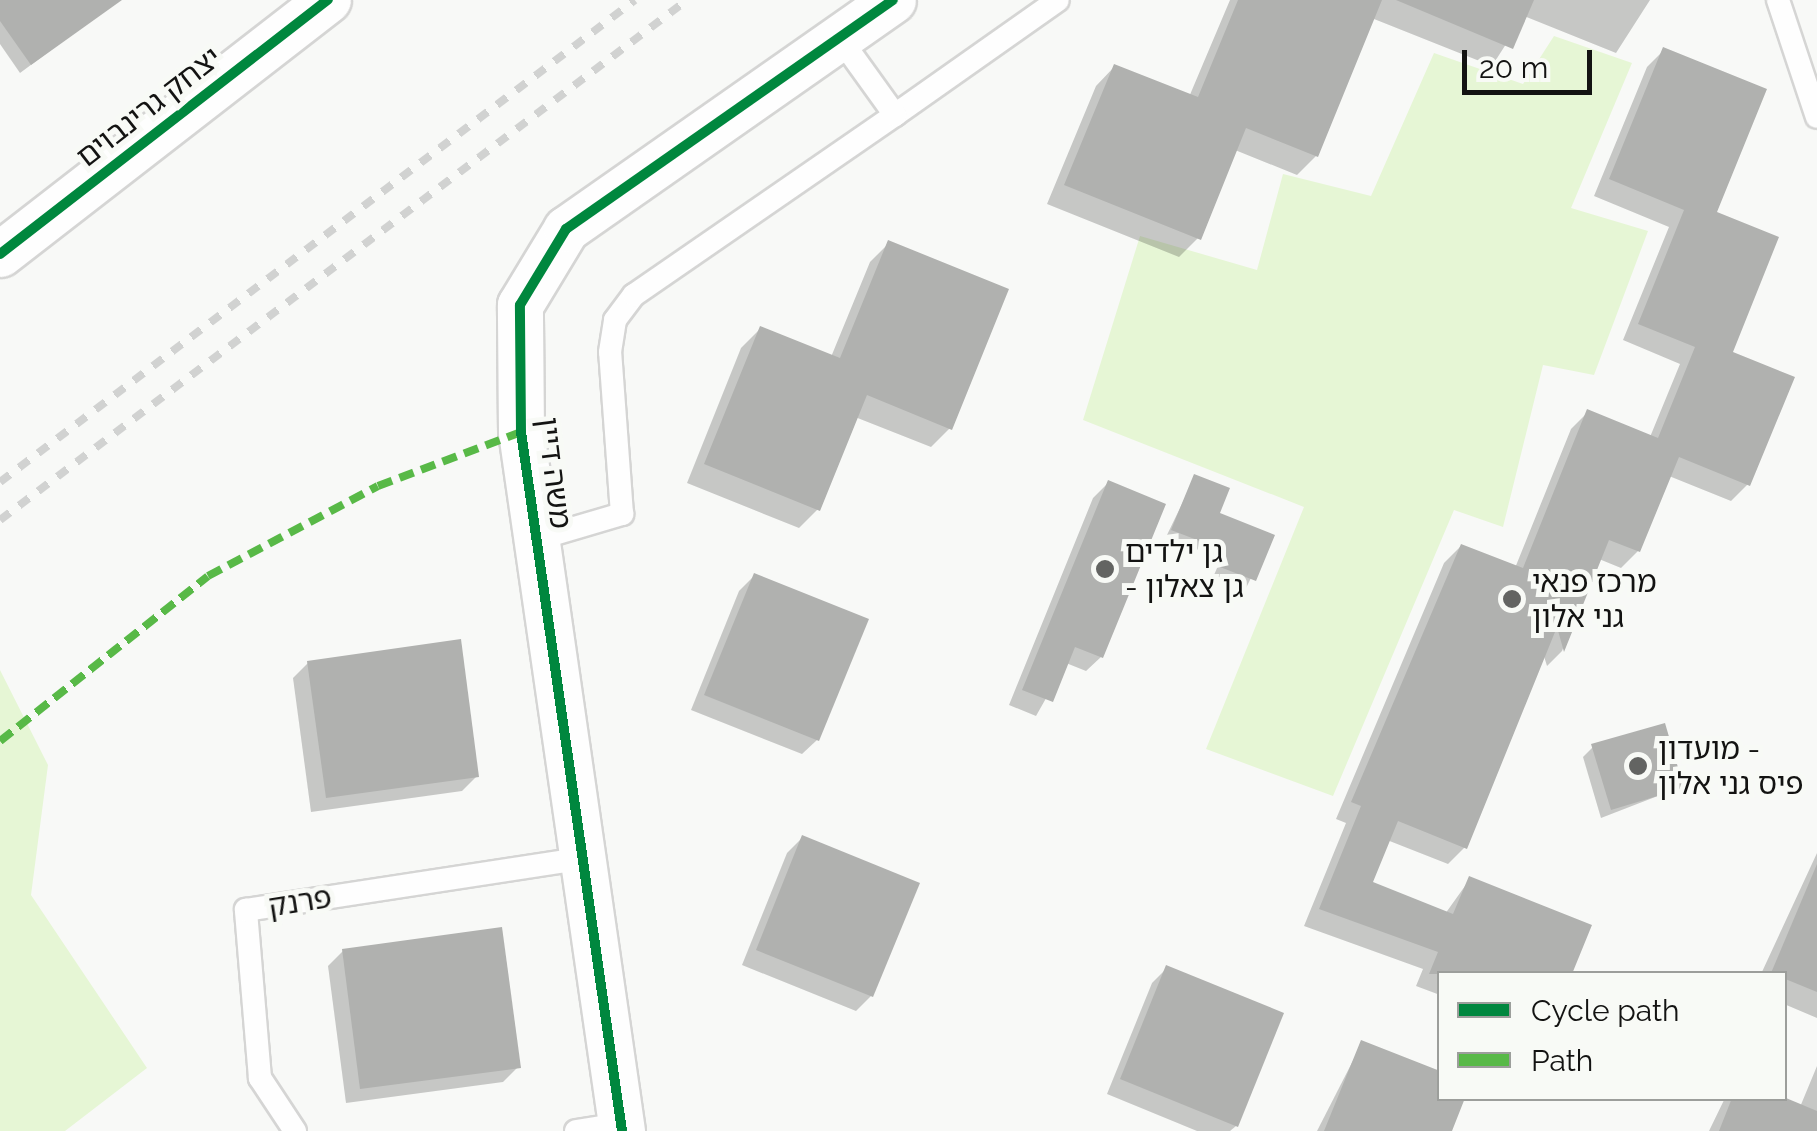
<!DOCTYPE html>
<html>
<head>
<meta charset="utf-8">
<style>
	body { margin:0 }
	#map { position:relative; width:1817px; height:1131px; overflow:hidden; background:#f8f9f7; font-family:Raleway,"Noto Sans Hebrew",sans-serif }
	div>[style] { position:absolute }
	.green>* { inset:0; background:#e6f6d5 }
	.shadow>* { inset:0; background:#0003 }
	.building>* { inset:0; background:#b0b1af }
	.roads { filter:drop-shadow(2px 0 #d5d5d4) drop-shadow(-2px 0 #d5d5d4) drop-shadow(0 2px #d5d5d4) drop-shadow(0 -2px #d5d5d4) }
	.lane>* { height:22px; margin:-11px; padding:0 11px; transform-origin:11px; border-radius:11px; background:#fefefe }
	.street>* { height:45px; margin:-22.5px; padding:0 22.5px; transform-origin:22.5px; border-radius:22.5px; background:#fefefe }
	.rail>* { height:8px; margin-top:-4px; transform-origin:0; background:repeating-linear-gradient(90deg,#d1d2d1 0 12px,transparent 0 24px) }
	.quiet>* { height:8px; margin-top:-4px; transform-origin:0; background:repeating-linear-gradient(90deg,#58b947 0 15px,transparent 0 23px) }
	.cycleway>* { height:10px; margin:-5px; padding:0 5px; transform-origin:5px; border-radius:5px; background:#00873e }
	.dots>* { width:28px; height:28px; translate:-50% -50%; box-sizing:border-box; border:5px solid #f8faf6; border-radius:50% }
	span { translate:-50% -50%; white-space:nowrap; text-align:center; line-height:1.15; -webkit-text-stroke:10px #f8faf6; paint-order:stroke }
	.street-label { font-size:30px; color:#131312 }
	.poi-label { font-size:30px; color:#131312 }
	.left { translate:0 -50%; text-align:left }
	.legend { position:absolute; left:1437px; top:971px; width:350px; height:130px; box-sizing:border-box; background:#f8faf6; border:2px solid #9c9e9b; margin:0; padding:12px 18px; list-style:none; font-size:30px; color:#131312 }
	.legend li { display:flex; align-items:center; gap:20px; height:50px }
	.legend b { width:50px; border:2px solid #9c9e9b }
	.scale { position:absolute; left:1462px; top:50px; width:130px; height:45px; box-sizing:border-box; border:5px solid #131312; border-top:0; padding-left:12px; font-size:30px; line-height:35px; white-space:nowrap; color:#131312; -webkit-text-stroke:8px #f8faf6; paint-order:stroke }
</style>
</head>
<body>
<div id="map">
	<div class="green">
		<i style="clip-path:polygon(1554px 36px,1632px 63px,1571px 208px,1648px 231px,1594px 375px,1543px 365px,1503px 527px,1454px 510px,1333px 796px,1206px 749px,1304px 507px,1083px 420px,1140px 236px,1257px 270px,1283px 174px,1371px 196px,1434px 53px,1523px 84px)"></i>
		<i style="clip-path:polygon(0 670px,48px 765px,31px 895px,147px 1068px,65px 1131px,0 1131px)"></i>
	</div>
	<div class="shadow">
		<i style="clip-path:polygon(0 0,81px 0,93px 19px,20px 73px,0 44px)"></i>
		<i style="clip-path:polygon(1230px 0,1289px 0,1316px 156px,1297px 175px,1235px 150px,1198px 238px,1179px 257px,1047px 204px,1096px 86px,1115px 66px,1189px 97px)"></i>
		<i style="clip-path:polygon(1376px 0,1650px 0,1616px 53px,1524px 16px,1492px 66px,1369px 17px)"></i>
		<i style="clip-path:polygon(1664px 50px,1714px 213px,1748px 484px,1731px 501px,1669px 476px,1638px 551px,1621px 568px,1599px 559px,1562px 651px,1547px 666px,1543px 653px,1465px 847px,1448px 864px,1387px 840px,1370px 884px,1445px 914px,1470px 879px,1440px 995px,1416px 986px,1423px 969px,1304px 926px,1346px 823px,1336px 819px,1444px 563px,1461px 546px,1515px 568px,1571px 429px,1588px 412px,1650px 437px,1680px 364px,1623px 340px,1669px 227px,1594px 196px,1647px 67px)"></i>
		<i style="clip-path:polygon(889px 243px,950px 428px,931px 447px,855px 417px,818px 509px,799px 528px,687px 483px,741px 348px,760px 329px,831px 357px,870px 262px)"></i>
		<i style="clip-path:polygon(1195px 477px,1217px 514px,1272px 536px,1246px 588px,1214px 575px,1221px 559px,1166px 537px)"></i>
		<i style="clip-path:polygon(1108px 483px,1101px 657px,1086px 671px,1066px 663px,1036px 716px,1009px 705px,1093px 498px)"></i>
		<i style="clip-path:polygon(754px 576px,817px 740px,802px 754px,691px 710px,739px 591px)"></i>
		<i style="clip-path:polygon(308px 663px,477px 776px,462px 791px,311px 812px,293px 678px)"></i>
		<i style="clip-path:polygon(1593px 747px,1681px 787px,1601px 818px,1583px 757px)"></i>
		<i style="clip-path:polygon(802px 838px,871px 996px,856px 1011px,742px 965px,787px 853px)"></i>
		<i style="clip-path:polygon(1817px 853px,1817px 1018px,1784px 1004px,1784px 974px,1761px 974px)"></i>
		<i style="clip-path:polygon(343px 951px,518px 1067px,503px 1082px,346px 1103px,328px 966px)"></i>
		<i style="clip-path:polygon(1167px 968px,1236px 1126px,1230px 1131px,1197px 1131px,1107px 1094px,1152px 983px)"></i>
		<i style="clip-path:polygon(1362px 1043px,1440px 1098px,1449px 1131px,1317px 1131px)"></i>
		<i style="clip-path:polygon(1817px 1066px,1817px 1131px,1709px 1131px,1725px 1098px,1800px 1107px)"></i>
	</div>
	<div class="building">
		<i style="clip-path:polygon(0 0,122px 0,31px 65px,0 21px)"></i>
		<i style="clip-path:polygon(1238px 0,1382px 0,1318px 157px,1246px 128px,1201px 240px,1064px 185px,1114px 64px,1198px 97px)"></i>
		<i style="clip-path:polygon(1396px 0,1534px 0,1513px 49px)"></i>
		<i style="clip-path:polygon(1663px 47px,1767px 89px,1717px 212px,1779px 237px,1733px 352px,1795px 377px,1750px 486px,1679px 457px,1640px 552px,1609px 540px,1564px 652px,1557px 627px,1467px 849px,1398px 821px,1373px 882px,1453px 914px,1469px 876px,1592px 925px,1572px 974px,1429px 974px,1438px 952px,1319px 909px,1361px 806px,1351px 802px,1461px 544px,1523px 568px,1587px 409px,1658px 438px,1695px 347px,1638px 324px,1684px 210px,1609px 179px)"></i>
		<i style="clip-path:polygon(888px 240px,1009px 289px,952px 430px,867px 395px,820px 511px,704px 464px,760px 326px,840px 358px)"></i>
		<i style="clip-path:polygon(1194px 474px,1230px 488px,1220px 513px,1275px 535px,1256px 581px,1220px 567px,1226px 551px,1171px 530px)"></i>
		<i style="clip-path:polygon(1108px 480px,1166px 504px,1103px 658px,1075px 647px,1053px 702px,1022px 690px)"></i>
		<i style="clip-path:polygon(754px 573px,869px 619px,819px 741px,704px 695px)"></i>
		<i style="clip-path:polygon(461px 639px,479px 777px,326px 798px,307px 661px)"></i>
		<i style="clip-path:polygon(1665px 723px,1684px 788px,1611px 810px,1591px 744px)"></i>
		<i style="clip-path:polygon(802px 835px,920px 883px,873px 997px,756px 950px)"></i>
		<i style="clip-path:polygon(1817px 864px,1817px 992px,1771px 973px)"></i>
		<i style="clip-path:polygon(502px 927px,521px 1068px,360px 1089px,342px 949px)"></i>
		<i style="clip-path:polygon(1166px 965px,1284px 1013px,1238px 1127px,1120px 1079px)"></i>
		<i style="clip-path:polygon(1361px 1040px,1440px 1071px,1440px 1098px,1465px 1098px,1452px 1131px,1324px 1131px)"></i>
		<i style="clip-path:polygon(1732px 1098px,1786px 1098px,1817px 1111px,1817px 1131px,1719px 1131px)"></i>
	</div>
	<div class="roads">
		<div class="lane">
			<i style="left:1778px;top:0;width:123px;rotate:71.6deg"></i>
			<i style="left:895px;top:115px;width:199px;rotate:-35.2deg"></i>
			<i style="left:537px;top:539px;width:89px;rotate:-16.4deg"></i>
			<i style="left:622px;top:514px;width:162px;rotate:-94.2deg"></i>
			<i style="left:610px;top:352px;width:32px;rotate:-81deg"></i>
			<i style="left:615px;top:320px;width:31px;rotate:-53deg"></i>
			<i style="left:634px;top:295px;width:317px;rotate:-34.6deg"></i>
			<i style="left:895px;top:115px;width:96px;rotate:-125.7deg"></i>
			<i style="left:295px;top:1131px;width:64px;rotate:-123.4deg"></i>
			<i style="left:260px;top:1078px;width:169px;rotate:-94.8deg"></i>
			<i style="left:246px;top:910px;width:343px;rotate:-8.7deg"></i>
			<i style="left:576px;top:1131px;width:46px;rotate:-8.8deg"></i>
		</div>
		<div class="street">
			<i style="left:0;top:254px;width:415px;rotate:-37.8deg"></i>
			<i style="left:622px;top:1131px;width:706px;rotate:-98.22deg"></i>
			<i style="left:521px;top:432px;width:127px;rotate:-90.5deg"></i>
			<i style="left:520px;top:305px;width:89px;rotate:-58.8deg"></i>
			<i style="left:566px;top:229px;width:399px;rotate:-35deg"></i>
		</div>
	</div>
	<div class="rail">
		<i style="left:0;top:482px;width:797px;rotate:-37.2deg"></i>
		<i style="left:0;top:520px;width:862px;rotate:-37.12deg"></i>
	</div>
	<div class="quiet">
		<i style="left:0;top:741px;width:265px;rotate:-38.4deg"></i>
		<i style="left:208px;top:576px;width:192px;rotate:-27.9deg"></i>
		<i style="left:378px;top:486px;width:153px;rotate:-20.7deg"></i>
	</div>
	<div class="cycleway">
		<i style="left:0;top:254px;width:415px;rotate:-37.8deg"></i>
		<i style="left:622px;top:1131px;width:706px;rotate:-98.22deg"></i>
		<i style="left:521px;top:432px;width:127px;rotate:-90.5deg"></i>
		<i style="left:520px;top:305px;width:89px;rotate:-58.8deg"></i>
		<i style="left:566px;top:229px;width:399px;rotate:-35deg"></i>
	</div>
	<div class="dots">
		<i style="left:1105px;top:569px;background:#636462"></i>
		<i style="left:1512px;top:599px;background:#636462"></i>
		<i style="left:1638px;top:766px;background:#636462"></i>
	</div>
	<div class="street-label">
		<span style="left:149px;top:107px;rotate:-38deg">יצחק גרינבוים</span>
		<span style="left:554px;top:473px;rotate:83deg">משה דיין</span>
		<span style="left:300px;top:902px;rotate:-9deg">פרנק</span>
	</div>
	<div class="poi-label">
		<span class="left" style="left:1125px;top:569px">גן ילדים<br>- גן צאלון</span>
		<span class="left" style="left:1532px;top:599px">מרכז פנאי<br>גני אלון</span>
		<span class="left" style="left:1658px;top:766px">מועדון -<br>פיס גני אלון</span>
	</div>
	<ul class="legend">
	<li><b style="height:12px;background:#00873e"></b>Cycle path</li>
	<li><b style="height:12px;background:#58b947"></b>Path</li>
	</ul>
	<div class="scale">20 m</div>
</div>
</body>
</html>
